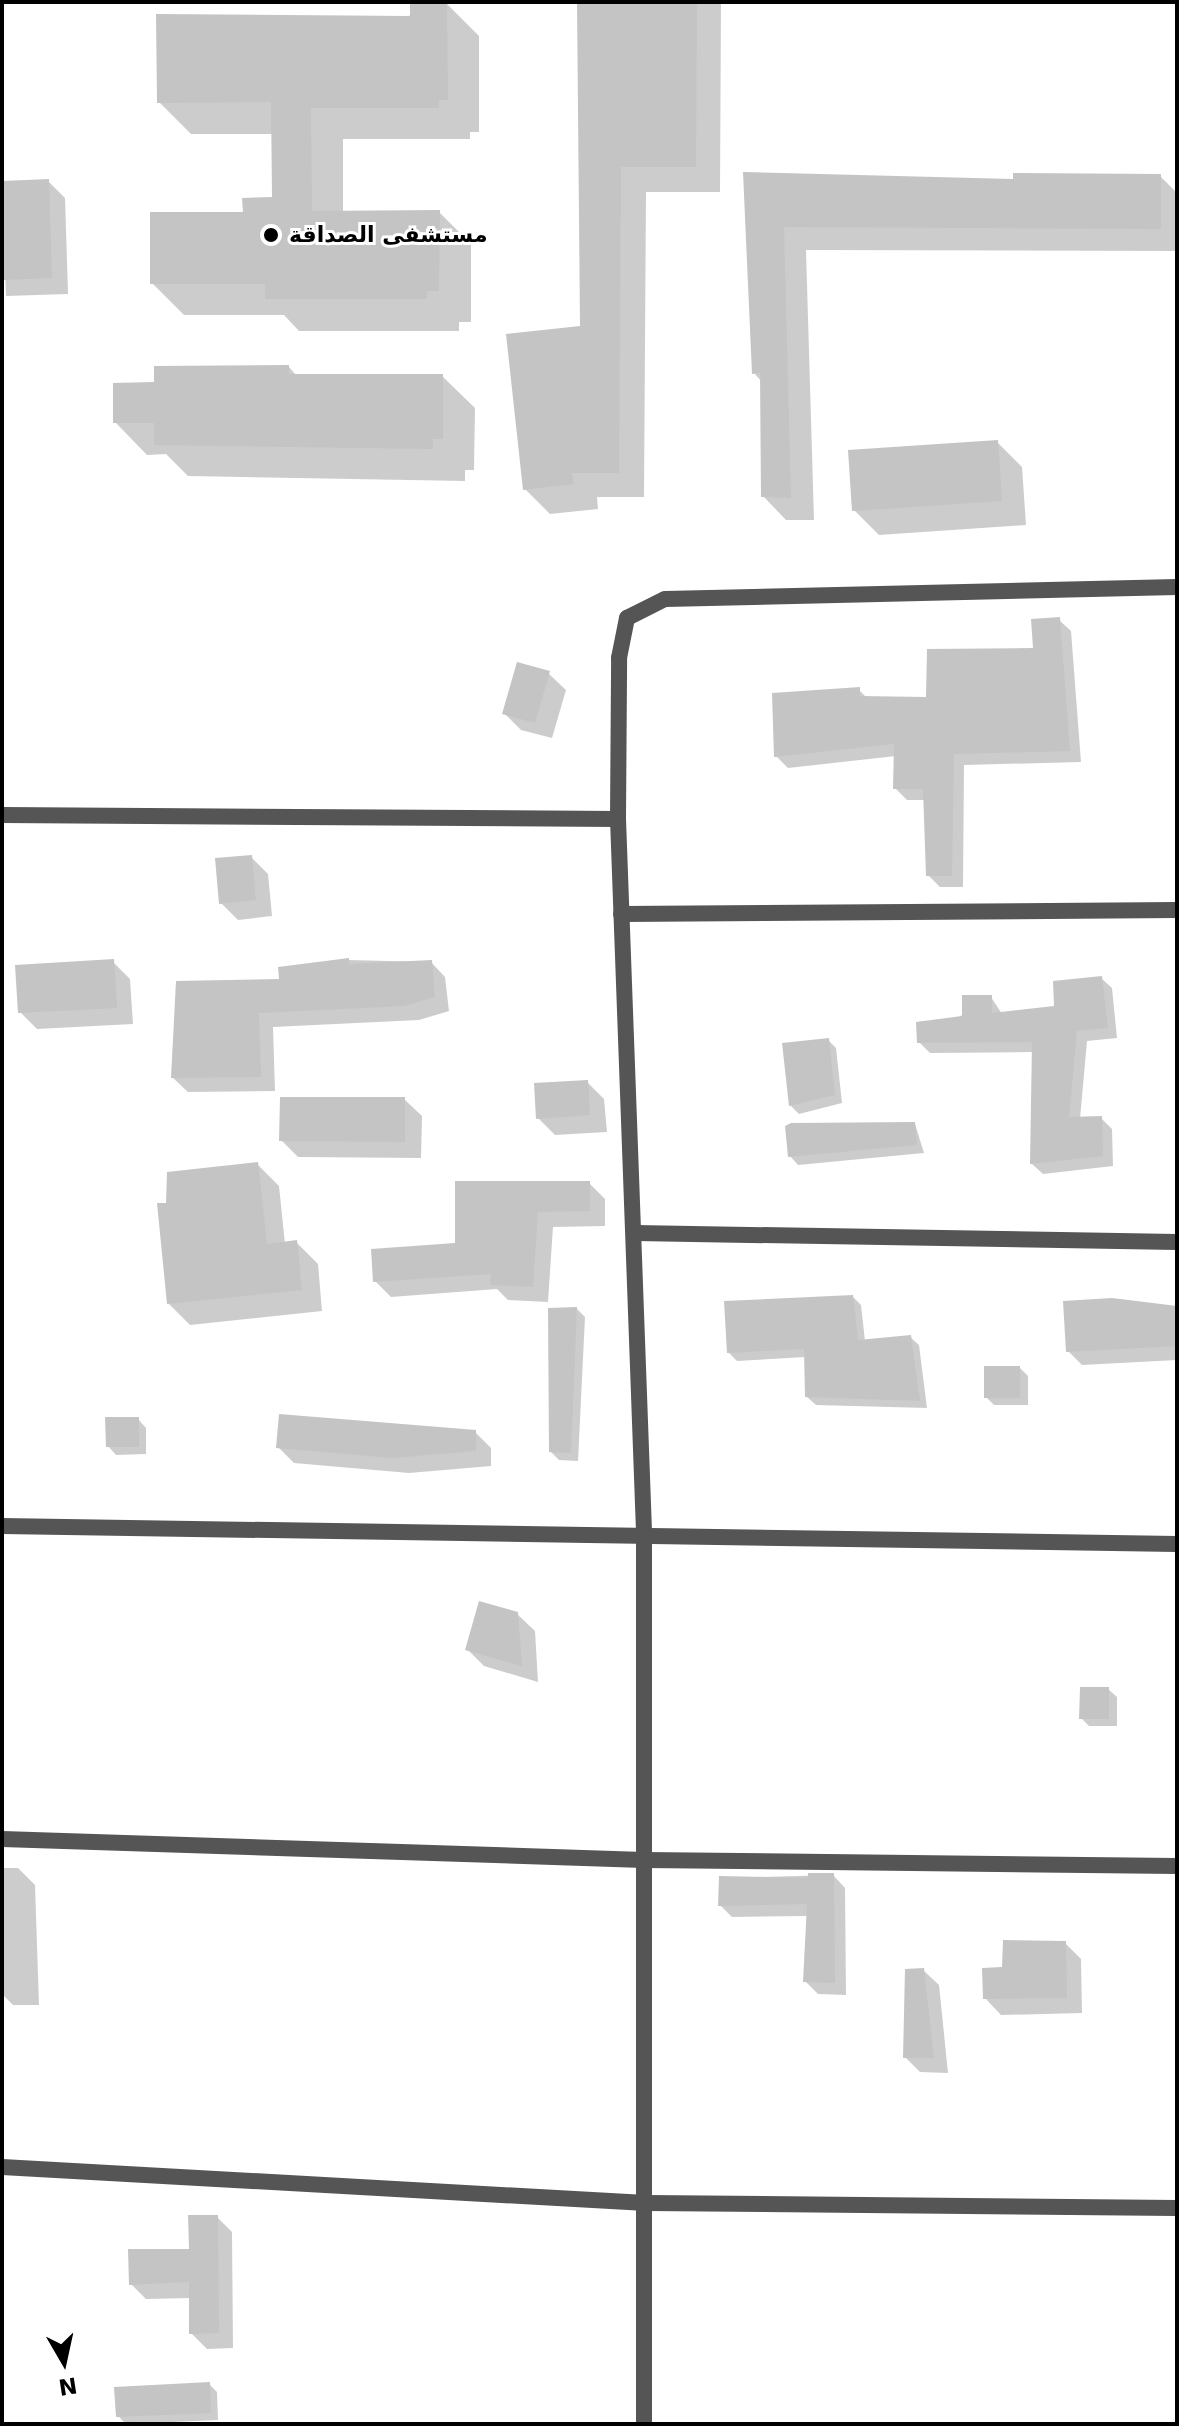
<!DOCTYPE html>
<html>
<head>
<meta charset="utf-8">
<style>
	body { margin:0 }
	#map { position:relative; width:1179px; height:2426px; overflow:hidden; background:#fff; font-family:"DejaVu Sans",Vazirmatn,sans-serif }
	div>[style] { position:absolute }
	.shadow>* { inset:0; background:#0003 }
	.building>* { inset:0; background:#c4c4c4 }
	.street>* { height:16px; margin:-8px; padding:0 8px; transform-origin:8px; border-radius:8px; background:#555 }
	.dots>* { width:22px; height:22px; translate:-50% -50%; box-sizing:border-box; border:4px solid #fff; border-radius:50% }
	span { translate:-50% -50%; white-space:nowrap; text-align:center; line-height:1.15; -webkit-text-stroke:6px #fff; paint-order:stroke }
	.poi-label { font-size:22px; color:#000; font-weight:700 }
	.left { translate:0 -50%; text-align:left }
	.frame { position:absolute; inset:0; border:4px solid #000; pointer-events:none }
	.north { position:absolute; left:24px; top:2322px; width:80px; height:80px; -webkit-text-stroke:6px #fff; paint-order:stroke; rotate:171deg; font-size:22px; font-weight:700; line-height:32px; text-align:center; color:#000 }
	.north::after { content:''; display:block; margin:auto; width:28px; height:36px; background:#000; clip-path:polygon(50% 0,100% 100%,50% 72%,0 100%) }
</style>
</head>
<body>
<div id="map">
	<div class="shadow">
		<i style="clip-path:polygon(579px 2px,721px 2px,720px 192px,646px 192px,644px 497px,597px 497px,598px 509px,550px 514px,525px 489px,582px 328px)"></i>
		<i style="clip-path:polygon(446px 3px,479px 36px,479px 132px,470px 132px,470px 139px,343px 139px,343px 212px,439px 212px,471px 244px,471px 322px,459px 322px,459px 331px,299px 331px,284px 315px,184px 315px,152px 283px,274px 199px,274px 134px,191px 134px,159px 102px)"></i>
		<i style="clip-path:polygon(745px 174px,1015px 182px,1160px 176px,1177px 193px,1177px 251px,806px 250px,814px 520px,786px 520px,763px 496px,762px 382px,754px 373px)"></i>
		<i style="clip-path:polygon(48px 181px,65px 198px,68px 294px,6px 296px,2px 183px)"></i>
		<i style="clip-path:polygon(289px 367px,297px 376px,442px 376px,475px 408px,474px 470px,465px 470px,465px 481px,188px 476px,166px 454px,147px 455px,115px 422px,156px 384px)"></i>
		<i style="clip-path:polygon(997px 442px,1022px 467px,1026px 525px,879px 535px,854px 510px)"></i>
		<i style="clip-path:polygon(1059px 620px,1071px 631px,1081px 762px,964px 765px,963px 887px,940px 887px,928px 875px,926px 800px,907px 800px,895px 788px,896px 756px,788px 768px,776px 756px,859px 690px,867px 698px,928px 699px,1035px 650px)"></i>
		<i style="clip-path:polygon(548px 673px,566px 690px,552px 738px,521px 730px,504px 713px)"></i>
		<i style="clip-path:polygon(251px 857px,268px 874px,272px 916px,238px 920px,221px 903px)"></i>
		<i style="clip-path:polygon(348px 960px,431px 962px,445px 977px,449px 1011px,419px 1020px,273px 1027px,275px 1091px,188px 1092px,173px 1078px,282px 981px)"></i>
		<i style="clip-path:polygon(113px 962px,130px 979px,133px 1024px,37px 1029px,20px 1012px)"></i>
		<i style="clip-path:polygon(1101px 978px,1112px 988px,1117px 1038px,1087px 1041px,1080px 1119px,1101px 1118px,1112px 1129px,1113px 1166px,1043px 1174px,1032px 1164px,1033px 1052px,930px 1053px,919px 1042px,991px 997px,1002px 1014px,1056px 1008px)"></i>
		<i style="clip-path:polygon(828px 1040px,836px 1048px,842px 1103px,799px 1114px,791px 1106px,785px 1045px)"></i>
		<i style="clip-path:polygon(587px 1082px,604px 1099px,607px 1132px,555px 1135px,538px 1118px)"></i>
		<i style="clip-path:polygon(404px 1099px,422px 1116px,421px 1158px,298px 1157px,281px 1140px)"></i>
		<i style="clip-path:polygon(915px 1124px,924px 1153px,798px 1165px,790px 1156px)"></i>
		<i style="clip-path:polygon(257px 1164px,279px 1186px,285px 1244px,296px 1242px,318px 1264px,322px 1311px,190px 1325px,169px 1304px,168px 1205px)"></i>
		<i style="clip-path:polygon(589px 1183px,605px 1199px,605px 1226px,553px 1227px,548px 1302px,508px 1300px,497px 1289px,391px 1297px,375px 1281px)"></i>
		<i style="clip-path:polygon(853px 1297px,861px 1305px,865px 1341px,910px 1337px,919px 1345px,927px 1408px,816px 1405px,807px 1397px,806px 1357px,737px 1361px,729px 1353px)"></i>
		<i style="clip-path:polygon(577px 1309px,585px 1317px,578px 1461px,559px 1460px,551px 1452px)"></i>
		<i style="clip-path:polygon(1177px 1309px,1177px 1360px,1082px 1365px,1068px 1351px)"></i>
		<i style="clip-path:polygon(1020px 1368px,1028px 1376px,1028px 1405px,994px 1405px,986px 1397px)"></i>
		<i style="clip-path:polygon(138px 1419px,146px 1428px,146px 1454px,116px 1455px,108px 1446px)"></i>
		<i style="clip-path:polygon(475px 1432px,491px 1448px,491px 1466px,409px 1473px,294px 1463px,278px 1447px)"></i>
		<i style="clip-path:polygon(517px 1614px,535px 1631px,538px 1682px,484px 1666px,467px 1649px)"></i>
		<i style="clip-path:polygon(1108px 1689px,1117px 1697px,1117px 1726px,1089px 1726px,1081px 1718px)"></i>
		<i style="clip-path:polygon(2px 1868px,18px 1868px,35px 1885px,39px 2005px,13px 2005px,2px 1994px)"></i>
		<i style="clip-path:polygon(833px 1875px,845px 1888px,846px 1995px,818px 1994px,805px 1981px,808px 1916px,732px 1917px,720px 1905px,720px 1878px)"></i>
		<i style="clip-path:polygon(1065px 1943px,1081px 1959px,1082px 2013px,1001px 2015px,985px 1998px,1004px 1969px)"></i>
		<i style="clip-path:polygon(923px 1970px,939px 1985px,948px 2073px,920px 2072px,905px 2057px)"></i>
		<i style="clip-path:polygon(217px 2217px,232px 2232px,233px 2348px,207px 2349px,191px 2333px,191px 2298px,146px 2299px,131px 2284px,191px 2251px)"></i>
		<i style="clip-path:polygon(209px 2384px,217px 2392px,218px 2420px,126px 2424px,118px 2416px)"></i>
	</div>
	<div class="building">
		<i style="clip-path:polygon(410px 2px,447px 2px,448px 100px,439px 100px,439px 108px,311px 108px,312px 211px,440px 210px,439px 291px,427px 291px,427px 299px,265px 299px,265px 284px,150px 284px,150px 212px,243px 212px,242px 198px,272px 197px,271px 102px,157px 103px,156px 14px,410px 16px)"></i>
		<i style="clip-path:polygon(577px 2px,697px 2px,696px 167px,621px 167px,619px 473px,572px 473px,574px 484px,523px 490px,506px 334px,580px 326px)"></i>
		<i style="clip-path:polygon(743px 172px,1013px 179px,1013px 173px,1161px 174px,1161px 229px,784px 227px,791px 498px,761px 497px,760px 373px,752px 374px)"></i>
		<i style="clip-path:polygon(49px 179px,52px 278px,2px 280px,2px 181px)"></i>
		<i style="clip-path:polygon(289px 365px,289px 374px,443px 374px,443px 439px,433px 439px,433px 449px,154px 445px,154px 423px,113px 423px,113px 383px,154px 382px,154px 366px)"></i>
		<i style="clip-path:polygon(998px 440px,1002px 501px,852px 511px,848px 450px)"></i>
		<i style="clip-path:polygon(1060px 617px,1070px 751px,954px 754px,952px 876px,926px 876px,923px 789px,893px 789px,894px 744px,774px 757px,772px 693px,860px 687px,860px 696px,926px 697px,927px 649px,1033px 648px,1031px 619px)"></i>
		<i style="clip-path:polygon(517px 662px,550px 671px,535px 723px,502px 714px)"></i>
		<i style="clip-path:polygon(252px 855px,256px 900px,219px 904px,215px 858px)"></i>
		<i style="clip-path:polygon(349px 958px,349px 964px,432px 960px,435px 997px,404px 1006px,259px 1013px,261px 1077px,171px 1078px,176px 981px,279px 979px,278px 967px)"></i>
		<i style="clip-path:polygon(114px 959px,117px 1008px,18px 1013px,15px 965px)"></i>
		<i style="clip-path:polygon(1102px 976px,1108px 1028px,1077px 1031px,1069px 1117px,1102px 1116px,1103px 1156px,1030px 1164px,1032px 1042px,917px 1043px,916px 1022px,962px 1016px,962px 995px,992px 995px,992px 1013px,1054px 1006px,1053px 981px)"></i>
		<i style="clip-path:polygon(829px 1038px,835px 1095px,789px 1106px,782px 1043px)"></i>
		<i style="clip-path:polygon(588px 1080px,590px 1115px,536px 1119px,534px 1083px)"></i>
		<i style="clip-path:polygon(280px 1097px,405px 1097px,405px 1142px,279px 1141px)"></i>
		<i style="clip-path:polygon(915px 1122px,917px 1145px,788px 1157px,785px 1126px,791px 1123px)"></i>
		<i style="clip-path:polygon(258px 1162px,267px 1244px,297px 1240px,302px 1290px,167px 1304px,157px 1203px,166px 1203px,167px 1172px)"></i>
		<i style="clip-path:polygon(455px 1181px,590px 1181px,590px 1211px,538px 1212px,533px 1287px,490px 1285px,491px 1274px,373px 1282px,371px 1249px,455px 1243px)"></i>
		<i style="clip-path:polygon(853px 1295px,858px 1340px,911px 1335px,920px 1401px,805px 1397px,804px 1349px,727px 1353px,724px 1301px)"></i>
		<i style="clip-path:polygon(1112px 1298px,1177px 1306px,1177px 1346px,1066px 1352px,1063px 1301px)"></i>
		<i style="clip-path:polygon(577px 1307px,571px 1453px,549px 1452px,548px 1308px)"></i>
		<i style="clip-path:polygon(984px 1366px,1020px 1366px,1020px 1398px,984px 1398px)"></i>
		<i style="clip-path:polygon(279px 1414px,476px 1430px,476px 1451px,392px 1458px,276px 1448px)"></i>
		<i style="clip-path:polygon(105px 1417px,139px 1417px,139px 1447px,106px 1447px)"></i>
		<i style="clip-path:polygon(479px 1601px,518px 1612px,522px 1666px,465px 1650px)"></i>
		<i style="clip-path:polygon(1080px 1687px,1109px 1687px,1109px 1719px,1079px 1719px)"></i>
		<i style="clip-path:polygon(808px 1873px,834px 1873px,835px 1983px,803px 1982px,807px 1904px,718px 1906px,719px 1876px,808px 1878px)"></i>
		<i style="clip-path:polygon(1003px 1940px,1066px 1941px,1067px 1998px,983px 1999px,982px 1968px,1002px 1967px)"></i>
		<i style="clip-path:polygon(924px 1968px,934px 2058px,903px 2058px,905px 1969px)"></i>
		<i style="clip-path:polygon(188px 2215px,218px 2215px,219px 2333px,189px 2334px,189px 2282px,129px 2285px,128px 2249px,189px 2249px)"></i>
		<i style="clip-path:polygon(210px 2382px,211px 2413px,116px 2417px,114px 2387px)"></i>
	</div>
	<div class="street">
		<i style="left:2px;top:815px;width:616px;rotate:0.37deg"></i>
		<i style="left:618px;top:819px;width:161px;rotate:-89.6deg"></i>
		<i style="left:619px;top:658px;width:41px;rotate:-78.7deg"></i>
		<i style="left:627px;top:618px;width:42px;rotate:-26.6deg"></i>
		<i style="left:665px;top:599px;width:512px;rotate:-1.34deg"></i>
		<i style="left:618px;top:819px;width:714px;rotate:87.91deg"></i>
		<i style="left:644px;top:1533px;width:891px;rotate:90deg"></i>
		<i style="left:621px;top:914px;width:556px;rotate:-0.41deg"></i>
		<i style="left:635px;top:1233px;width:542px;rotate:0.95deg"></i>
		<i style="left:2px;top:1526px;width:1175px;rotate:0.88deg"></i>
		<i style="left:2px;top:1839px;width:642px;rotate:1.87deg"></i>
		<i style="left:644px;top:1860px;width:533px;rotate:0.64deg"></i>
		<i style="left:2px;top:2167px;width:645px;rotate:3.2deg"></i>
		<i style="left:646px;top:2203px;width:531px;rotate:0.54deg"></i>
	</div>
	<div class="dots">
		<i style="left:271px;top:235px;background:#000"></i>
	</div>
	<div class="poi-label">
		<span class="left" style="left:289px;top:235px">مستشفى الصداقة</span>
	</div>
	<div class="frame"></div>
	<div class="north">N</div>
</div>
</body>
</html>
